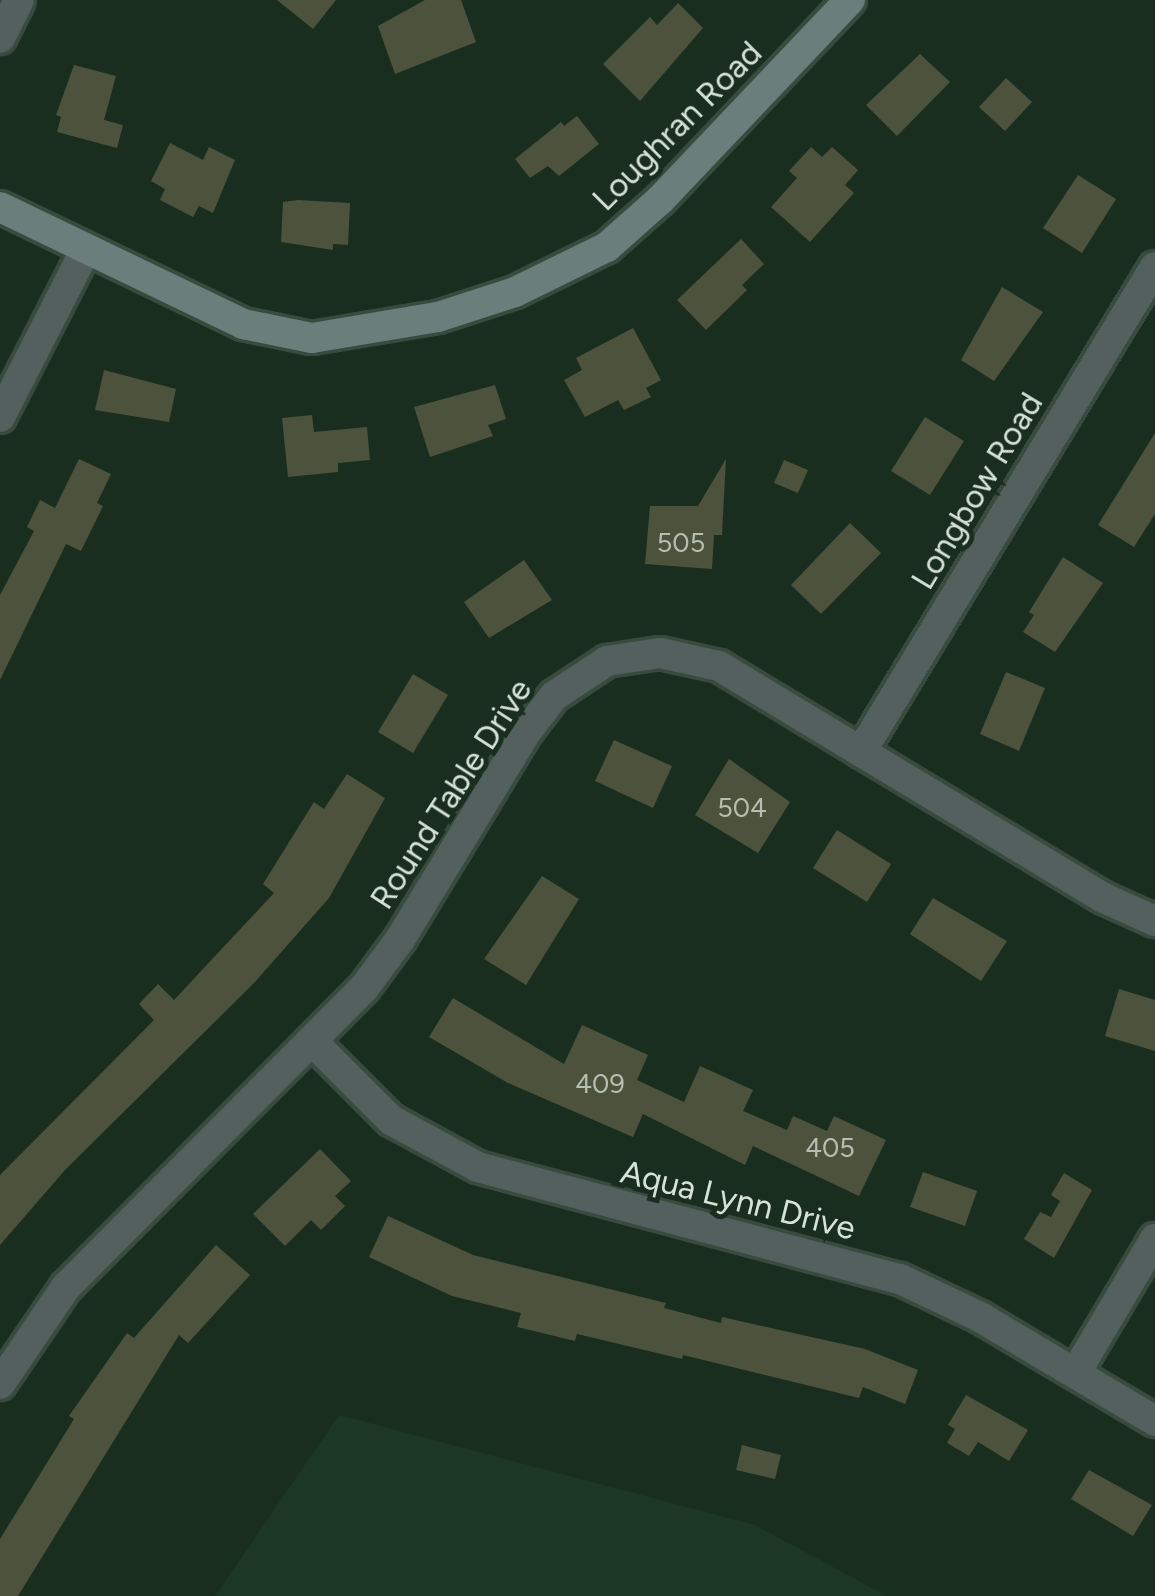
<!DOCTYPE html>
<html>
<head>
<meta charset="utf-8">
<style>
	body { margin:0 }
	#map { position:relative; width:1155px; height:1596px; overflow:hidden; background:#1a2e20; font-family:Figtree,sans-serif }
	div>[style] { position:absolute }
	.built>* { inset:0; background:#1c3724 }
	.building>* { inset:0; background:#4c523b }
	.roads { filter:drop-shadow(3px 0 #384b3e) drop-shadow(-3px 0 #384b3e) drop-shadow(0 3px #384b3e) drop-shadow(0 -3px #384b3e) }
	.street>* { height:30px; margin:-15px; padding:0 15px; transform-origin:15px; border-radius:15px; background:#53605e }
	.secondary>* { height:30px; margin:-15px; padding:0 15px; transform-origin:15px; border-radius:15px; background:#6a7f7c }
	span { translate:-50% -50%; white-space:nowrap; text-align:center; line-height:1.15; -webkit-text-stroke:10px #1a2e20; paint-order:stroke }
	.number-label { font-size:27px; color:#b4bfb2 }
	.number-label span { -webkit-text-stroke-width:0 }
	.street-label { font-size:33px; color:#d6e3d9 }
</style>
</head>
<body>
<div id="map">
	<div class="built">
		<i style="clip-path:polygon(339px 1415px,755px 1525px,887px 1596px,215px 1596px)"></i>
	</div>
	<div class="building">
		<i style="clip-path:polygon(277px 0,336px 0,313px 29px)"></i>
		<i style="clip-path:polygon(425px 0,461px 0,476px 42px,395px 74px,378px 26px)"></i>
		<i style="clip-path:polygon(678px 3px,703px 28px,640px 101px,603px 64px,650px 17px,657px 25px)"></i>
		<i style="clip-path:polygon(920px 54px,950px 82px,897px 136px,866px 105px)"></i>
		<i style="clip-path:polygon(74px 65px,116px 76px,104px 120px,123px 125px,117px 148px,57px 132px,61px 117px,56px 115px)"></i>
		<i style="clip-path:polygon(1006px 78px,1032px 102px,1005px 131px,979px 107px)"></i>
		<i style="clip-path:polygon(577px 116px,599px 144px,559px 176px,548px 166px,530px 178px,515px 159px,561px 122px,564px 126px)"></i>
		<i style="clip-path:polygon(170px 143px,203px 160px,209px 147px,235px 160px,213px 213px,199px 206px,193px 217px,160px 200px,165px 189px,151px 181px)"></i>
		<i style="clip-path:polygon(811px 147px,822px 157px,832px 147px,858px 170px,845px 185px,854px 193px,810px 242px,771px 207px,797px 178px,789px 171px)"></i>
		<i style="clip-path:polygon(1078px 175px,1116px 199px,1082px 253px,1043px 228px)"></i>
		<i style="clip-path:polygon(298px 200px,350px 203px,348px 245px,333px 244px,333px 250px,281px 242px,283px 202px)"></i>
		<i style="clip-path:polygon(741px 239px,764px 264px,742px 285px,747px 290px,706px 330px,677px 300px)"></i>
		<i style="clip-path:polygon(1002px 287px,1043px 312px,994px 381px,961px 360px)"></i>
		<i style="clip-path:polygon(633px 328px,661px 380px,646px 388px,651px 397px,624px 410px,618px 400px,585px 417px,564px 380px,582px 370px,576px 358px)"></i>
		<i style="clip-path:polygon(104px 370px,176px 389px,169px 422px,95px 410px)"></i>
		<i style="clip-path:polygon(495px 385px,506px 419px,488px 425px,493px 436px,430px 457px,414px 407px)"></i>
		<i style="clip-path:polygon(312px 415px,314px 432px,367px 427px,370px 460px,338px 463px,338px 472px,288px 477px,282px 418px)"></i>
		<i style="clip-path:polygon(925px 417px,964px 441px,930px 495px,891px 471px)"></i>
		<i style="clip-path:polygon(1155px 433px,1155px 514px,1134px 547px,1098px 525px)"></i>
		<i style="clip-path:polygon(79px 459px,111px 474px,97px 503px,103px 506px,81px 551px,66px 544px,0 680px,0 595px,34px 531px,27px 527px,40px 500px,55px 508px)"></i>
		<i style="clip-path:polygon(726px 459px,722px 535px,714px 535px,712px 569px,645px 564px,650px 506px,698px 506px)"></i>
		<i style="clip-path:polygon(784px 460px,808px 470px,798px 493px,774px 483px)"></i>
		<i style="clip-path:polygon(850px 523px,881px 553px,821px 614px,791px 585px)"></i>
		<i style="clip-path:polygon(1063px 557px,1103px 583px,1055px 652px,1023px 632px,1034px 615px,1029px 612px)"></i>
		<i style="clip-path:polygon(524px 560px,552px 600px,489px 638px,464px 602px)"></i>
		<i style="clip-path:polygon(1006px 672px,1045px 688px,1019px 751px,980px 734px)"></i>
		<i style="clip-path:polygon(413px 674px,448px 695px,413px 753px,378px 732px)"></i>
		<i style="clip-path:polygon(614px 740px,672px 766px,653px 808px,595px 781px)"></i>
		<i style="clip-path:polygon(729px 759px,790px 802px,758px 853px,695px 815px)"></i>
		<i style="clip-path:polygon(347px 774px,385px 798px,329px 898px,254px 983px,65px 1170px,0 1245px,0 1175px,154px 1020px,139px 1004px,158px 984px,174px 1000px,274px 893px,263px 884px,314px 802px,324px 809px)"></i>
		<i style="clip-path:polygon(837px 830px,891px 864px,867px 902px,813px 868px)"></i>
		<i style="clip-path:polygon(542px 876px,579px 899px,526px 985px,484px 959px)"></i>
		<i style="clip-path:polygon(933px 898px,1007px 941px,981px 981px,910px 934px)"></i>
		<i style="clip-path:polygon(1119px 989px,1155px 1000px,1155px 1051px,1105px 1036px)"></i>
		<i style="clip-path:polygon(453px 998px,564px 1064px,582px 1025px,648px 1055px,637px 1080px,684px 1102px,700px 1066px,753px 1090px,743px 1111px,787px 1130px,793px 1116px,827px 1131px,834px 1116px,886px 1140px,859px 1196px,753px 1146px,745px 1165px,643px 1114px,633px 1137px,508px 1083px,429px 1037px)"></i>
		<i style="clip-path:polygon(320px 1149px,351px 1181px,335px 1196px,345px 1206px,321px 1230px,311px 1220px,285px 1246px,253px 1214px)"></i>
		<i style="clip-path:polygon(923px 1172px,977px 1191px,965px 1226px,910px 1207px)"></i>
		<i style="clip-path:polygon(1064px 1173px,1092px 1190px,1054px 1258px,1024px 1239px,1040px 1212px,1051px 1217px,1060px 1201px,1051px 1195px)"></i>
		<i style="clip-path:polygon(388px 1216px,473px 1255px,666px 1303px,664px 1308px,721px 1323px,722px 1317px,865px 1349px,918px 1370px,905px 1404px,863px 1387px,859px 1398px,683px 1355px,682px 1359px,577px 1334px,575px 1341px,517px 1327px,521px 1313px,452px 1296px,369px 1257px)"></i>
		<i style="clip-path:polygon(216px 1245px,250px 1275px,188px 1343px,179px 1335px,18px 1596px,0 1596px,0 1539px,74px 1419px,69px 1416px,127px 1333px,134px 1338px)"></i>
		<i style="clip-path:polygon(966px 1395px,1028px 1430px,1009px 1461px,978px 1442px,969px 1456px,947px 1443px,955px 1429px,948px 1425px)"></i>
		<i style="clip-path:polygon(742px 1445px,781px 1455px,775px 1479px,736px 1470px)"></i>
		<i style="clip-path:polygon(1089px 1470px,1152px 1505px,1133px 1536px,1071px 1499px)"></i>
	</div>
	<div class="roads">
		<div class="street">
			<i style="left:0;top:38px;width:42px;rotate:-63.4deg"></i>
			<i style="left:0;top:417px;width:186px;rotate:-62.9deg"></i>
			<i style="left:861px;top:752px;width:567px;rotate:-58.78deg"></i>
			<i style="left:314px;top:1043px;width:109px;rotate:45deg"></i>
			<i style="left:391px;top:1120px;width:99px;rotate:28.4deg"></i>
			<i style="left:478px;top:1167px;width:437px;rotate:14.9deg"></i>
			<i style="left:900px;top:1279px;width:89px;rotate:25.4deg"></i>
			<i style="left:980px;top:1317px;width:204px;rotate:30.7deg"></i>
			<i style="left:1076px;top:1372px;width:155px;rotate:-59.3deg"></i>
			<i style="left:0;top:1384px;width:117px;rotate:-55.8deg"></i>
			<i style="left:66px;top:1287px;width:422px;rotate:-45.1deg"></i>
			<i style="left:364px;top:988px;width:62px;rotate:-53.5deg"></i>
			<i style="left:401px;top:938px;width:242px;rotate:-58.7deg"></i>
			<i style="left:527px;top:731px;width:44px;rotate:-52.4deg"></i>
			<i style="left:554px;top:696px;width:64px;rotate:-33.4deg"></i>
			<i style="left:607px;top:661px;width:54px;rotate:-8.6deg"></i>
			<i style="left:660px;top:653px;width:60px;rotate:12.4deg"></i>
			<i style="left:719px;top:666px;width:449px;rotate:31.1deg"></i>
			<i style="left:1104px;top:898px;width:56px;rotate:24.3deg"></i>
		</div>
		<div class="secondary">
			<i style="left:0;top:207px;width:270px;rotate:25.7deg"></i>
			<i style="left:243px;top:324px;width:70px;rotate:11.5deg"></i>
			<i style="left:312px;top:338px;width:128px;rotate:-9.5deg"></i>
			<i style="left:438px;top:317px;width:81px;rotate:-18deg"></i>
			<i style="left:515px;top:292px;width:102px;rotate:-26.1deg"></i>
			<i style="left:607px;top:247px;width:71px;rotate:-41.6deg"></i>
			<i style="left:660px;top:200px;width:276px;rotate:-46.5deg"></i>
		</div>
	</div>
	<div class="number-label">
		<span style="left:681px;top:543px">505</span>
		<span style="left:742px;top:808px">504</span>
		<span style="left:600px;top:1084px">409</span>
		<span style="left:830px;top:1148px">405</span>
	</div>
	<div class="street-label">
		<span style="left:677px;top:126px;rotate:-45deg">Loughran Road</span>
		<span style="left:977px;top:491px;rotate:-59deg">Longbow Road</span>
		<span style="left:451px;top:794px;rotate:-57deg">Round Table Drive</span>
		<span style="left:738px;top:1200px;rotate:14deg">Aqua Lynn Drive</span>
	</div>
</div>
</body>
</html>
